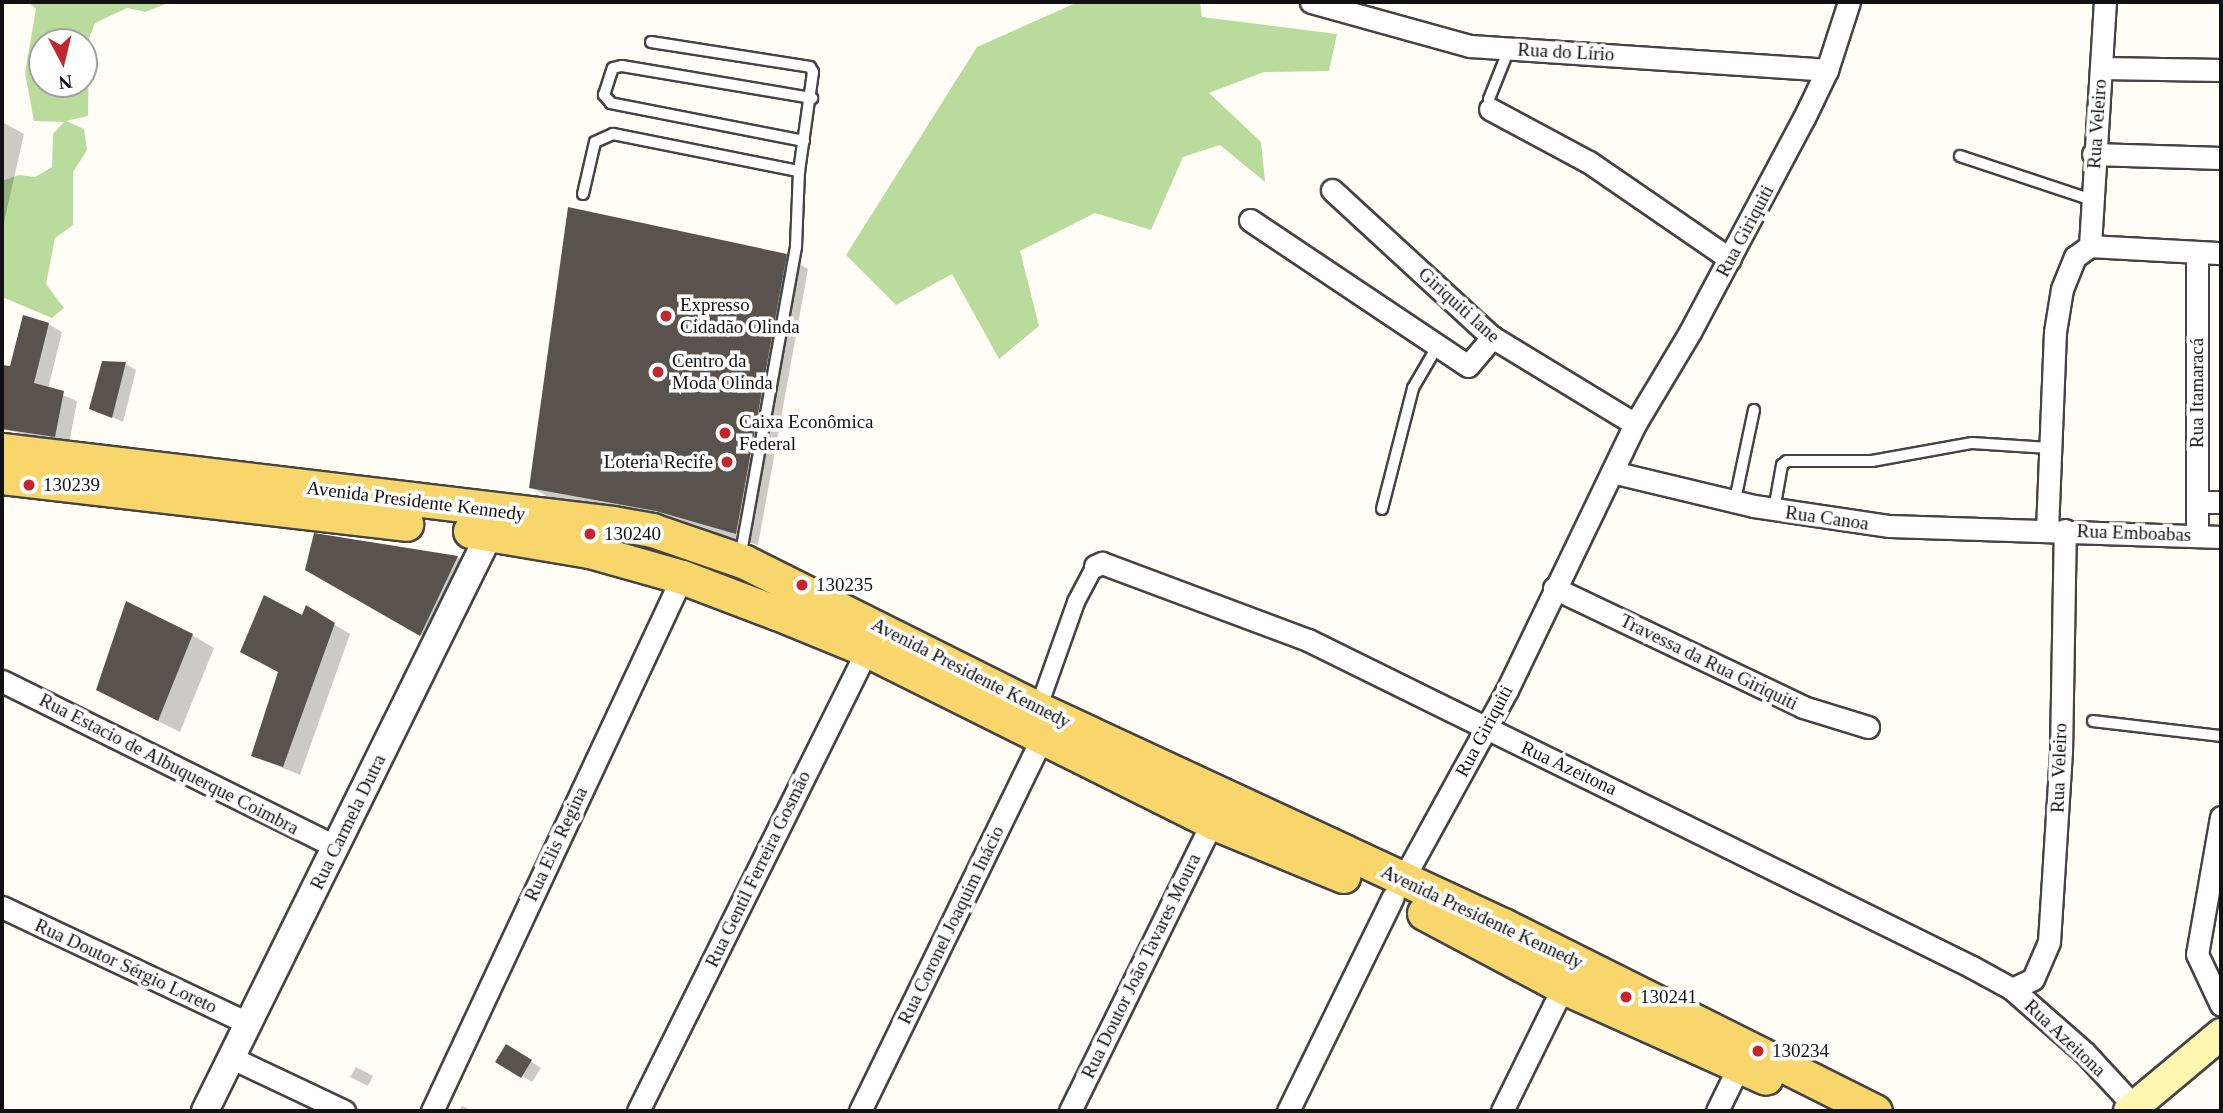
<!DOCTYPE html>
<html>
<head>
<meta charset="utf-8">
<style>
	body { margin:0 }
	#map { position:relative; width:2223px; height:1113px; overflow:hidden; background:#fffdf5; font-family:Georgia,serif }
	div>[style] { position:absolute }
	.forest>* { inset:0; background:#b9dc9c }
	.shadow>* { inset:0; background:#0003 }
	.building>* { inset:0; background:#5a524d }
	.roads { filter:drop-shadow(2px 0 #444) drop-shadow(-2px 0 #444) drop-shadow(0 2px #444) drop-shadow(0 -2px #444) }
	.service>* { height:10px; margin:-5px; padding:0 5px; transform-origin:5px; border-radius:5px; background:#fff }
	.pedestrian>* { height:16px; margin:-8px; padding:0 8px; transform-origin:8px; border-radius:8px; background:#fff }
	.minor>* { height:21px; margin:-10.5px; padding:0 10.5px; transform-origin:10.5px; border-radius:10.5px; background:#fff }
	.tertiary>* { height:26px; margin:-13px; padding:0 13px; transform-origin:13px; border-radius:13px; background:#fff }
	.secondary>* { height:30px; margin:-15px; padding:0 15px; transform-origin:15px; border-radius:15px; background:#fff6b0 }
	.primary>* { height:33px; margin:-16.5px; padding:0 16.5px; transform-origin:16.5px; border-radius:16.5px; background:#f9d66b }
	.dots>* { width:19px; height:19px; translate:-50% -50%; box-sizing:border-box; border:4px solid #fff; border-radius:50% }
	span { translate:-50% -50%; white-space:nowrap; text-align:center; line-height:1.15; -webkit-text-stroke:7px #fff; paint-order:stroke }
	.street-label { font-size:19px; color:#111 }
	.poi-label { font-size:19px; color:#111 }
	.left { translate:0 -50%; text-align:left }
	.right { translate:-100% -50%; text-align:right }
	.frame { position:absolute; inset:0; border:4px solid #111; pointer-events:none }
	.north { position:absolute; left:28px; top:28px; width:70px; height:70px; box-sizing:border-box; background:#fff; border:2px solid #a0a0a0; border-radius:50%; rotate:173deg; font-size:19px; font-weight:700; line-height:28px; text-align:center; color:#111 }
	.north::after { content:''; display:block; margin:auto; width:24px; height:32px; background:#c4262e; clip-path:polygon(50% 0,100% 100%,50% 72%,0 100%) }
</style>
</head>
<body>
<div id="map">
	<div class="forest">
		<i style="clip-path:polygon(evenodd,28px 2px,171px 2px,145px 12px,127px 8px,95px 23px,89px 38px,88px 116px,66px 121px,84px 129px,87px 150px,73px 172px,73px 225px,55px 238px,46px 284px,64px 308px,52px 318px,2px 297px,2px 181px,19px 175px,35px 177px,52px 167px,53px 134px,64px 122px,34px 121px,25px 73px,36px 9px,28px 2px,42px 42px,84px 42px,84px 84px,42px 84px,42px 42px)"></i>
		<i style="clip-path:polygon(1078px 2px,1200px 2px,1202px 17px,1337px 34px,1329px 71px,1264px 72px,1209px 93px,1261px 142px,1265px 182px,1220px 145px,1183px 157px,1151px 230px,1095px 213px,1020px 251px,1039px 326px,999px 359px,952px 274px,896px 305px,846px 255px,977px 47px)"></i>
	</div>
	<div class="shadow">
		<i style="clip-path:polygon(2px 122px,24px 134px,2px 231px)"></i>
		<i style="clip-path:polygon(786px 256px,808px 269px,758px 545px,679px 523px,553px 500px,531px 487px)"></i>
		<i style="clip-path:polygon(48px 324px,62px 332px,48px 389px,77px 401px,69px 444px,2px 429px,2px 366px,11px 368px)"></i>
		<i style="clip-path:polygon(126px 364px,136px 370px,123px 422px,91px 408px)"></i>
		<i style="clip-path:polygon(315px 535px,458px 557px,479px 570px,442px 647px,307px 569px)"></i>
		<i style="clip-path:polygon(307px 608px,350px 634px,300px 775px,253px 756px)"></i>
		<i style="clip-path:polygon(192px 635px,214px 648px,180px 732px,120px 702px)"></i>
		<i style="clip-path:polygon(507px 1046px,541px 1068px,532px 1082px,497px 1061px)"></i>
		<i style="clip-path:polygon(356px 1067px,373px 1076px,368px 1086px,350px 1077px)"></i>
		<i style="clip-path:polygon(462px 1106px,474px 1111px,459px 1111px)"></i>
	</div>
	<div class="building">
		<i style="clip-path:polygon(568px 207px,787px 254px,736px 534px,656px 511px,529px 488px)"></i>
		<i style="clip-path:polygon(23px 315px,49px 323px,34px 383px,64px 391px,55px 437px,2px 429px,2px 365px,10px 366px)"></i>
		<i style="clip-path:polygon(102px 361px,126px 362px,112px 418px,89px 409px)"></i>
		<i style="clip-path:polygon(314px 533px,458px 556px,420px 636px,305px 570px)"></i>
		<i style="clip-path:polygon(264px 595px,302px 615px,306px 605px,335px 623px,283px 767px,251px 756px,278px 672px,240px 652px)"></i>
		<i style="clip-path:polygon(126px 601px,193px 634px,158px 721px,96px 690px)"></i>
		<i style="clip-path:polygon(506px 1044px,532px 1060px,521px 1078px,495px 1062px)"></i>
	</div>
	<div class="roads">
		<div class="service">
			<i style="left:651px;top:42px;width:161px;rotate:8.9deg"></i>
			<i style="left:810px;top:67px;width:6px;rotate:59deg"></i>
			<i style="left:813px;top:72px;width:100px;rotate:98deg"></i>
			<i style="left:799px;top:171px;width:76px;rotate:92.3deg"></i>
			<i style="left:796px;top:247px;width:316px;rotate:100.2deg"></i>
			<i style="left:1490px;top:109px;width:10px;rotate:-96deg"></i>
			<i style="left:1489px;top:99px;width:54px;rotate:-68.2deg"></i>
			<i style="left:804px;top:141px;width:197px;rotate:-168.9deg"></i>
			<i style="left:611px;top:103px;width:11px;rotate:-131deg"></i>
			<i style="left:604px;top:95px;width:28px;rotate:-72deg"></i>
			<i style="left:613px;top:68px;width:9px;rotate:-13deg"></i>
			<i style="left:622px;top:66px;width:193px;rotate:9.6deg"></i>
			<i style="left:1960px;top:156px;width:139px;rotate:18.4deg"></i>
			<i style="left:583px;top:194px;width:53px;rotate:-77deg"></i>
			<i style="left:595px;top:142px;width:20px;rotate:-24deg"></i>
			<i style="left:613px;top:134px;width:190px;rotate:11.3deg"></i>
			<i style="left:1735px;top:500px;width:92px;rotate:-78.1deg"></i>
			<i style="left:1382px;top:509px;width:125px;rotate:-75.6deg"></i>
			<i style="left:1413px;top:388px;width:48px;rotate:-59.7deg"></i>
			<i style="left:1774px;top:510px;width:46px;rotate:-79.9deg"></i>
			<i style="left:1782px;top:465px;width:6px;rotate:-39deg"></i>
			<i style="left:1787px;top:461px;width:85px"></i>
			<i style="left:1872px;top:461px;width:102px;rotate:-10.2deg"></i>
			<i style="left:1972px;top:443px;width:77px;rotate:3.7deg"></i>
			<i style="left:2093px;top:721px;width:129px;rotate:6.7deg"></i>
		</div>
		<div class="pedestrian">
			<i style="left:1038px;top:709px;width:114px;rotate:-70.4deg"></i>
			<i style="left:1076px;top:602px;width:41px;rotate:-62.2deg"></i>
		</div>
		<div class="minor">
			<i style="left:1311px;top:2px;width:165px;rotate:15.5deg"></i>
			<i style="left:1470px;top:46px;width:358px;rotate:3.8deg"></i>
			<i style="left:2101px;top:68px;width:120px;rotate:1deg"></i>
			<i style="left:1490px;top:109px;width:112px;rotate:28.2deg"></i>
			<i style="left:1589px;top:162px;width:171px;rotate:34.5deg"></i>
			<i style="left:2093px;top:154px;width:128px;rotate:1.8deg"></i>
			<i style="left:1332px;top:190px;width:217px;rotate:42.6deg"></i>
			<i style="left:1492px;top:337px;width:167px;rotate:31.3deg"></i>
			<i style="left:1250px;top:220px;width:262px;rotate:33.8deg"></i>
			<i style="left:1468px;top:366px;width:38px;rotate:-50deg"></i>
			<i style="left:2090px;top:246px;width:244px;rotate:-86.5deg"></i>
			<i style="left:1612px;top:472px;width:146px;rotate:13.5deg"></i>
			<i style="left:1754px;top:506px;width:137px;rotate:8.4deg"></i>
			<i style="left:1890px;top:526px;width:331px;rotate:1.9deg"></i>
			<i style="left:2198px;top:502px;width:23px"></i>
			<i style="left:2047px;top:531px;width:199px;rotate:-87.7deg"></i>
			<i style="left:2055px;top:332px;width:44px;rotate:-80.8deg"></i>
			<i style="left:2062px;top:289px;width:35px;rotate:-68deg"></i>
			<i style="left:2075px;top:257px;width:19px;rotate:-36deg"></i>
			<i style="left:2090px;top:246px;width:131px;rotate:3.1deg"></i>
			<i style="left:2197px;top:534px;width:281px;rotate:-90deg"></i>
			<i style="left:1095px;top:566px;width:8px;rotate:-23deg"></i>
			<i style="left:1102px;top:563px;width:220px;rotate:20.5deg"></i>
			<i style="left:1308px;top:640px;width:740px;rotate:26.22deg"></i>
			<i style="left:1972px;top:967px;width:46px;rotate:28.8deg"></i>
			<i style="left:2012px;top:989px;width:96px;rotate:41.2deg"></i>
			<i style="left:2084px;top:1052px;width:74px;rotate:47.2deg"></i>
			<i style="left:1554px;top:588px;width:276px;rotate:25.5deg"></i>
			<i style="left:1803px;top:707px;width:68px;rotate:17.1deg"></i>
			<i style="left:2px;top:681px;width:373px;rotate:26.4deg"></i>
			<i style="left:2221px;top:817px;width:139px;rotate:99.9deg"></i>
			<i style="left:2197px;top:954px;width:56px;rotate:64.8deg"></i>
			<i style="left:1402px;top:881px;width:218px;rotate:-61.2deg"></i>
			<i style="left:1507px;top:690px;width:295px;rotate:-64.3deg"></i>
			<i style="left:1635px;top:424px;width:107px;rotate:-59.1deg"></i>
			<i style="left:1690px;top:332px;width:242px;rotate:-62deg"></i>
			<i style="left:1804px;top:118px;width:53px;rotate:-64.4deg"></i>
			<i style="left:1827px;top:70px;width:71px;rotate:-72.1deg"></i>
			<i style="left:2px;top:907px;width:274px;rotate:25.3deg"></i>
			<i style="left:2012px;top:989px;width:23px;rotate:-25deg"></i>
			<i style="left:2033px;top:979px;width:40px;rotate:-66.6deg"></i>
			<i style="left:2049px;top:942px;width:190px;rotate:-86.4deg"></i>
			<i style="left:2061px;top:752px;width:222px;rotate:-89deg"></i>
			<i style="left:232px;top:1058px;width:124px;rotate:25.3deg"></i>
			<i style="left:432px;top:1111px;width:590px;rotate:-64.91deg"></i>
			<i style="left:638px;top:1111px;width:526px;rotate:-63.58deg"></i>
			<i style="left:860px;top:1111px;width:415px;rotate:-64deg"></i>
			<i style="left:1070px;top:1111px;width:322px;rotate:-63.8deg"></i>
			<i style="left:1288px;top:1111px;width:238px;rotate:-63.9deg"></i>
			<i style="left:1502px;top:1111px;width:138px;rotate:-63.8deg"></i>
			<i style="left:1717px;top:1111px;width:50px;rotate:-63.9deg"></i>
		</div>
		<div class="tertiary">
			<i style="left:205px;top:1111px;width:644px;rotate:-63.75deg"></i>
		</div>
		<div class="secondary">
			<i style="left:2129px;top:1111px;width:120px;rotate:-39.9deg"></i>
		</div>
		<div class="primary">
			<i style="left:2px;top:450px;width:615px;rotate:6.81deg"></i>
			<i style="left:613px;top:523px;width:40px;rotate:10deg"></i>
			<i style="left:652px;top:530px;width:98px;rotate:19deg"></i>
			<i style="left:745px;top:562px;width:328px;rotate:26.6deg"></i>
			<i style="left:1038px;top:709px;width:513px;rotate:24.92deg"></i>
			<i style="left:1503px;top:925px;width:416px;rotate:26.6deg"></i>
			<i style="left:2px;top:477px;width:407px;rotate:6.6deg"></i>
			<i style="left:470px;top:531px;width:122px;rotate:9.5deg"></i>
			<i style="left:590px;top:551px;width:96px;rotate:15.8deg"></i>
			<i style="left:682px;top:577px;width:102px;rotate:20.8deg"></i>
			<i style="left:777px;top:613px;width:97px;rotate:22.3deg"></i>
			<i style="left:867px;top:650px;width:385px;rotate:26.5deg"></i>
			<i style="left:1212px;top:822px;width:142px;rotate:22.4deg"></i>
			<i style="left:1424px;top:913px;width:157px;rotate:28deg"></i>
			<i style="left:1563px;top:987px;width:222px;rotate:24.1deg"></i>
		</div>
	</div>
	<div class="dots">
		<i style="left:666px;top:316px;background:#c4262e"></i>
		<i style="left:658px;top:372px;background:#c4262e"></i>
		<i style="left:725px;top:433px;background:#c4262e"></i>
		<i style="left:727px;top:462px;background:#c4262e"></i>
		<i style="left:29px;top:485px;background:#c4262e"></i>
		<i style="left:590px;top:534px;background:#c4262e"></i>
		<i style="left:802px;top:585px;background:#c4262e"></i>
		<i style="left:1626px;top:997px;background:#c4262e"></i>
		<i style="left:1758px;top:1051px;background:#c4262e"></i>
	</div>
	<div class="street-label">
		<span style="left:1566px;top:52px;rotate:3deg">Rua do Lírio</span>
		<span style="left:2097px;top:124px;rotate:-86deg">Rua Veleiro</span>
		<span style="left:1745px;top:231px;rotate:-62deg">Rua Giriquiti</span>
		<span style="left:1459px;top:305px;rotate:42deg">Giriquiti lane</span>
		<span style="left:2197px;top:393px;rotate:-90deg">Rua Itamaracá</span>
		<span style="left:416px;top:501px;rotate:7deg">Avenida Presidente Kennedy</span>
		<span style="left:1827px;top:518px;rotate:8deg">Rua Canoa</span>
		<span style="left:2134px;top:533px;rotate:2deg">Rua Emboabas</span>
		<span style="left:1709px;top:662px;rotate:26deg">Travessa da Rua Giriquiti</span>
		<span style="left:971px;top:673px;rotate:27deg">Avenida Presidente Kennedy</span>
		<span style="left:1484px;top:731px;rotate:-62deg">Rua Giriquiti</span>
		<span style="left:169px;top:764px;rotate:27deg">Rua Estacio de Albuquerque Coimbra</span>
		<span style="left:1569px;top:768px;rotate:25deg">Rua Azeitona</span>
		<span style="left:2059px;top:768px;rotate:-88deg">Rua Veleiro</span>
		<span style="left:348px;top:822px;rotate:-64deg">Rua Carmela Dutra</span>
		<span style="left:556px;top:844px;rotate:-65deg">Rua Elis Regina</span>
		<span style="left:758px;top:869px;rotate:-64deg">Rua Gentil Ferreira Gosmão</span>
		<span style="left:1482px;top:917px;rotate:25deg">Avenida Presidente Kennedy</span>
		<span style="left:951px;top:925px;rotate:-64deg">Rua Coronel Joaquim Inácio</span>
		<span style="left:126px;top:966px;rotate:25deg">Rua Doutor Sérgio Loreto</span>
		<span style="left:1141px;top:966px;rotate:-64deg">Rua Doutor João Tavares Moura</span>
		<span style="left:2065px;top:1038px;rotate:43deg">Rua Azeitona</span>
	</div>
	<div class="poi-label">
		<span class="left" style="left:680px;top:316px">Expresso<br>Cidadão Olinda</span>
		<span class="left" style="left:672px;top:372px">Centro da<br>Moda Olinda</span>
		<span class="left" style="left:739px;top:433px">Caixa Econômica<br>Federal</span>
		<span class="right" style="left:713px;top:462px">Loteria Recife</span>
		<span class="left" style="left:43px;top:485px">130239</span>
		<span class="left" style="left:604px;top:534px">130240</span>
		<span class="left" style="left:816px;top:585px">130235</span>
		<span class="left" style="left:1640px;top:997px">130241</span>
		<span class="left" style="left:1772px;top:1051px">130234</span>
	</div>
	<div class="frame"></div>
	<div class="north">N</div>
</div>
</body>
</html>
